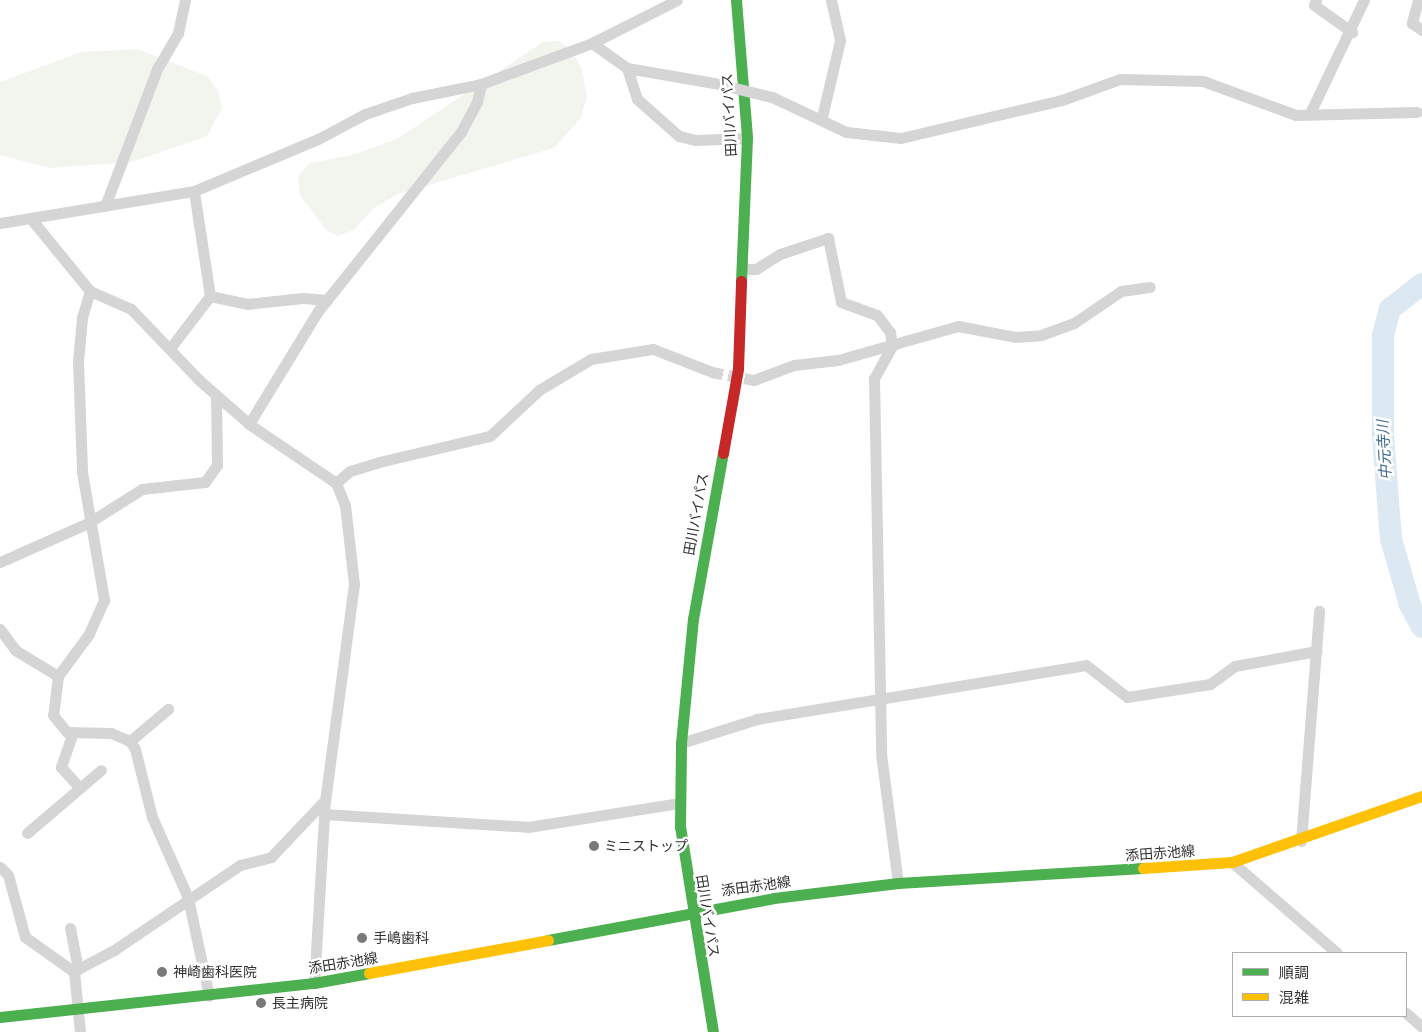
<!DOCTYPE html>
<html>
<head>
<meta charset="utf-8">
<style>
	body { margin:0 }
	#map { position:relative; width:1422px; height:1032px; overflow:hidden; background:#fff; font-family:"DejaVu Sans","Noto Sans JP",sans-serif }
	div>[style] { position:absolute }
	.green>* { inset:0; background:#f1f5ee }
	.river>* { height:22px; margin:-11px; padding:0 11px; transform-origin:11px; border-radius:11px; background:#dce8f2 }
	.street-tunnel>* { height:11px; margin-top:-5.5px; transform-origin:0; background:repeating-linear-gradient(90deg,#d6d6d6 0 11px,transparent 0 16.5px) }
	.street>* { height:11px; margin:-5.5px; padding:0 5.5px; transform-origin:5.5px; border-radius:5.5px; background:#d5d5d5 }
	.fast>* { height:11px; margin:-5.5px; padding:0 5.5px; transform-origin:5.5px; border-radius:5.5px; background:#4caf50 }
	.slow>* { height:11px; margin:-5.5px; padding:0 5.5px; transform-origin:5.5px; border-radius:5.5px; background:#ffc107 }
	.jam>* { height:11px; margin:-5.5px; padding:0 5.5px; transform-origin:5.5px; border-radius:5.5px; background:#c62828 }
	.street-bridge>* { height:11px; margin:-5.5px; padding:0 5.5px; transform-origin:5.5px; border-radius:5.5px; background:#d5d5d5 }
	.dots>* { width:14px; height:14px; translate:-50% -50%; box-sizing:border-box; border:2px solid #fff; border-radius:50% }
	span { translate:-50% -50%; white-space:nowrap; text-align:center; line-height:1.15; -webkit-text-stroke:5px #fff; paint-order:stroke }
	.street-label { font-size:14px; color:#313131 }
	.poi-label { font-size:14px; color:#313131 }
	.left { translate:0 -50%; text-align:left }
	.water-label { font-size:15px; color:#416c92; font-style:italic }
	.legend { position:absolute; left:1232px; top:952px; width:175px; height:65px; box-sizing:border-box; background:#fff; border:1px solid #adadad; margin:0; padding:6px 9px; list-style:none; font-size:15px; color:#313131 }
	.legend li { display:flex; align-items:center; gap:10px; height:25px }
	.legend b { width:25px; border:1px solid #adadad }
</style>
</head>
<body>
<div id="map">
	<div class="green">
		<i style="clip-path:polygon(559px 41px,572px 51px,582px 70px,587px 97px,580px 119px,554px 148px,398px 194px,374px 208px,354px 230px,338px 236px,327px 231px,300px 195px,298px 176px,310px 163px,352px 155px,397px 139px,543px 42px)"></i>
		<i style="clip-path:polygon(137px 49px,207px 76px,218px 91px,222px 108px,207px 136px,132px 162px,50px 168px,0 155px,0 82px,81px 52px)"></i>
	</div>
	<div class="river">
		<i style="left:1422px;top:284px;width:41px;rotate:142deg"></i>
		<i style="left:1390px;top:309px;width:28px;rotate:105deg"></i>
		<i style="left:1383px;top:336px;width:100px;rotate:90deg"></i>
		<i style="left:1383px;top:436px;width:103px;rotate:85.6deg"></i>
		<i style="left:1391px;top:539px;width:69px;rotate:73.9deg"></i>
		<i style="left:1410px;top:605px;width:25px;rotate:61deg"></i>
	</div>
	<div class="street-tunnel">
		<i style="left:712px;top:372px;width:43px;rotate:10.8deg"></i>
	</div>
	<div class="street">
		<i style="left:1316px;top:0;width:5px;rotate:112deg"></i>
		<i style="left:1314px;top:5px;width:47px;rotate:35.4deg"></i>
		<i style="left:1418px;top:0;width:24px;rotate:105deg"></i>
		<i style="left:1412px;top:23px;width:12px;rotate:35deg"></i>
		<i style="left:592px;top:43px;width:43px;rotate:35.5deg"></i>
		<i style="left:627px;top:68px;width:88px;rotate:9.8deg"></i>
		<i style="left:627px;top:68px;width:33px;rotate:72deg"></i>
		<i style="left:637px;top:99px;width:56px;rotate:41.4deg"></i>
		<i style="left:679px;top:136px;width:16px;rotate:14deg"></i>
		<i style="left:695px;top:140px;width:52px;rotate:-2.2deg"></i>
		<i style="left:772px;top:97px;width:82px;rotate:25.3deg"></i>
		<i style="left:846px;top:132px;width:55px;rotate:6.2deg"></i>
		<i style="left:901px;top:138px;width:165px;rotate:-13.3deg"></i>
		<i style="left:1062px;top:100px;width:62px;rotate:-19.9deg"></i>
		<i style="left:1120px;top:79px;width:83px;rotate:1.4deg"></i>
		<i style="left:1203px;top:81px;width:99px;rotate:20.1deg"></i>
		<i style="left:1296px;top:115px;width:121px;rotate:-1.4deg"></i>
		<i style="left:1311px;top:111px;width:123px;rotate:-64.5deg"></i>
		<i style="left:822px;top:117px;width:79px;rotate:-76.8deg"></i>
		<i style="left:840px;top:40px;width:41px;rotate:-102.7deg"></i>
		<i style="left:105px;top:206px;width:147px;rotate:-69.2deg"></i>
		<i style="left:157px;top:69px;width:42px;rotate:-59.7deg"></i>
		<i style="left:178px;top:33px;width:34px;rotate:-78deg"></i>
		<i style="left:32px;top:220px;width:92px;rotate:50.8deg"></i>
		<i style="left:90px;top:291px;width:45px;rotate:23.7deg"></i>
		<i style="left:131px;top:309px;width:98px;rotate:46.2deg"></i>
		<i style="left:199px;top:380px;width:67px;rotate:41.3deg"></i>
		<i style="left:249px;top:424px;width:105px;rotate:34.1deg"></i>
		<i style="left:336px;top:483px;width:24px;rotate:68deg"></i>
		<i style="left:345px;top:505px;width:80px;rotate:83.5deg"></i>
		<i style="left:354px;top:584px;width:218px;rotate:97.6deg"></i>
		<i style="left:325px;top:800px;width:183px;rotate:93.4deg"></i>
		<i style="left:0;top:223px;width:197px;rotate:-9.4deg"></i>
		<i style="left:194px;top:191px;width:134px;rotate:-22.8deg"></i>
		<i style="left:318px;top:139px;width:53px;rotate:-28deg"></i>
		<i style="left:365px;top:114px;width:50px;rotate:-18.8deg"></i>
		<i style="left:412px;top:98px;width:70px;rotate:-11.5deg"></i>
		<i style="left:481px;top:84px;width:118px;rotate:-20.3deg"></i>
		<i style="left:592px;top:43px;width:95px;rotate:-26.8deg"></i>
		<i style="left:742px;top:269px;width:14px"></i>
		<i style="left:756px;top:269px;width:28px;rotate:-32deg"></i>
		<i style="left:780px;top:254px;width:51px;rotate:-18.4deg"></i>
		<i style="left:828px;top:238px;width:65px;rotate:78.5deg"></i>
		<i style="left:841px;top:302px;width:38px;rotate:20deg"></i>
		<i style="left:877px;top:315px;width:21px;rotate:53deg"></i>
		<i style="left:890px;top:332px;width:14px;rotate:82deg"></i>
		<i style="left:892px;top:346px;width:37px;rotate:119deg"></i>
		<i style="left:874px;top:378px;width:376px;rotate:88.9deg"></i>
		<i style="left:881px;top:754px;width:130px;rotate:82.5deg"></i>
		<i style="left:90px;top:291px;width:28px;rotate:107deg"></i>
		<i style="left:82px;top:318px;width:43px;rotate:95.3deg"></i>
		<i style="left:78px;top:361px;width:111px;rotate:87.9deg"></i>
		<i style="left:82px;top:472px;width:130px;rotate:80.2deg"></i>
		<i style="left:104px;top:600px;width:37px;rotate:114deg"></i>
		<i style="left:89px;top:634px;width:52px;rotate:126.4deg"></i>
		<i style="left:58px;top:676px;width:39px;rotate:97deg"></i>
		<i style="left:53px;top:715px;width:22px;rotate:51deg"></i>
		<i style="left:67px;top:732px;width:44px;rotate:1.3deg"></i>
		<i style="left:111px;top:733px;width:21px;rotate:23deg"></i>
		<i style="left:130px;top:741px;width:9px;rotate:58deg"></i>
		<i style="left:135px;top:749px;width:70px;rotate:76deg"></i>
		<i style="left:152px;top:817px;width:89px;rotate:66deg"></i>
		<i style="left:188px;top:898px;width:100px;rotate:77.9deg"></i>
		<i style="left:210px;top:296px;width:38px;rotate:12deg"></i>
		<i style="left:247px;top:304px;width:56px;rotate:-6.1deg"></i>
		<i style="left:303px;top:298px;width:24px;rotate:5deg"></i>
		<i style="left:171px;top:347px;width:64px;rotate:-52.6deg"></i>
		<i style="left:210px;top:296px;width:106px;rotate:-98.7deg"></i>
		<i style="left:754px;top:380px;width:43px;rotate:-20.6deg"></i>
		<i style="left:794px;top:365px;width:44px;rotate:-6.5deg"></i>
		<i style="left:838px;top:360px;width:125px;rotate:-15.8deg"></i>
		<i style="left:958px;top:326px;width:58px;rotate:10.9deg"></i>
		<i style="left:1015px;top:337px;width:26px;rotate:-4deg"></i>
		<i style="left:1041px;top:335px;width:35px;rotate:-20deg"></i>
		<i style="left:1074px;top:323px;width:57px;rotate:-34.2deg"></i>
		<i style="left:1121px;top:291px;width:29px;rotate:-8deg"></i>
		<i style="left:249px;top:424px;width:132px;rotate:-58.6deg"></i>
		<i style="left:318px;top:311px;width:229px;rotate:-51.4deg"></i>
		<i style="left:461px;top:132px;width:34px;rotate:-62deg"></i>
		<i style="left:477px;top:102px;width:18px;rotate:-77deg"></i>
		<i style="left:336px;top:483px;width:18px;rotate:-41deg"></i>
		<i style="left:350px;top:471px;width:30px;rotate:-17deg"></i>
		<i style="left:379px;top:462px;width:114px;rotate:-13.2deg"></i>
		<i style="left:490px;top:436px;width:67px;rotate:-43.2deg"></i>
		<i style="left:539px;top:390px;width:61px;rotate:-30.8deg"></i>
		<i style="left:591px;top:359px;width:63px;rotate:-9.2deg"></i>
		<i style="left:653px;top:349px;width:63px;rotate:21.3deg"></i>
		<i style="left:0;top:562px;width:96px;rotate:-23.9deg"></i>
		<i style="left:88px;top:523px;width:64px;rotate:-32.2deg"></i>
		<i style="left:142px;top:489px;width:63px;rotate:-6.3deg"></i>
		<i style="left:205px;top:482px;width:21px;rotate:-55deg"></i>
		<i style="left:217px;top:465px;width:70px;rotate:-90.8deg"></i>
		<i style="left:0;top:629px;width:26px;rotate:54deg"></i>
		<i style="left:15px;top:650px;width:50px;rotate:31.2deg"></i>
		<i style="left:73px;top:732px;width:37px;rotate:109deg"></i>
		<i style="left:61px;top:767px;width:28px;rotate:48deg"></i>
		<i style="left:130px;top:741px;width:50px;rotate:-40.1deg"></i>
		<i style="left:681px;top:743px;width:80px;rotate:-17.5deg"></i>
		<i style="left:757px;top:719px;width:333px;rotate:-9.3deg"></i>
		<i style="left:1086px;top:665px;width:52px;rotate:38deg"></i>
		<i style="left:1127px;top:697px;width:84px;rotate:-8.9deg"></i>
		<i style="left:1210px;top:684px;width:31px;rotate:-36deg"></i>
		<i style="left:1235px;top:666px;width:83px;rotate:-10.4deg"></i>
		<i style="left:324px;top:814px;width:204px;rotate:3.6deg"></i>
		<i style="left:528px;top:827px;width:154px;rotate:-9deg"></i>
		<i style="left:27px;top:833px;width:97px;rotate:-40.4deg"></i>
		<i style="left:1301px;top:841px;width:231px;rotate:-85.5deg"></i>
		<i style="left:1232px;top:862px;width:139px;rotate:40.9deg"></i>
		<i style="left:0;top:867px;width:11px;rotate:45deg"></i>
		<i style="left:8px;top:875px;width:64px;rotate:74.7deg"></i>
		<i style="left:25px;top:937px;width:60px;rotate:35.5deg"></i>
		<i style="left:70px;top:928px;width:42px;rotate:79deg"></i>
		<i style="left:1406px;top:1013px;width:21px;rotate:41deg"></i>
		<i style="left:80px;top:1032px;width:60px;rotate:-95.7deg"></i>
		<i style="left:74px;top:972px;width:5px;rotate:-37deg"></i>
		<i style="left:78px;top:969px;width:41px;rotate:-27.8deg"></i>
		<i style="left:114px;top:950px;width:152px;rotate:-34deg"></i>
		<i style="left:240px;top:865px;width:32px;rotate:-14deg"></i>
		<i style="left:271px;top:857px;width:79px;rotate:-46.5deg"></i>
	</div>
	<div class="fast">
		<i style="left:736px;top:0;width:138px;rotate:85.4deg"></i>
		<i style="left:747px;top:138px;width:143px;rotate:92.4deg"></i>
		<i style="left:548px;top:940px;width:230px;rotate:-10.5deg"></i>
		<i style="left:774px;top:898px;width:125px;rotate:-6.9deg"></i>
		<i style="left:898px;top:883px;width:245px;rotate:-3.5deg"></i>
		<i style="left:0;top:1017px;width:316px;rotate:-6.2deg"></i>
		<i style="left:314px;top:983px;width:56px;rotate:-10.3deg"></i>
		<i style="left:713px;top:1032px;width:208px;rotate:-99.1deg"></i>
		<i style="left:680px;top:827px;width:84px;rotate:-89.3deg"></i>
		<i style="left:681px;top:743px;width:125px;rotate:-84.5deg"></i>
		<i style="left:693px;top:619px;width:169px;rotate:-79.8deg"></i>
	</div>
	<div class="slow">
		<i style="left:1143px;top:868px;width:89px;rotate:-3.9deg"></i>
		<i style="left:1232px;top:862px;width:201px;rotate:-19.2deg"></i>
		<i style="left:369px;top:973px;width:182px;rotate:-10.4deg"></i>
	</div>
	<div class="jam">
		<i style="left:723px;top:453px;width:85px;rotate:-79.9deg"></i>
		<i style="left:738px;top:369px;width:88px;rotate:-88deg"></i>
	</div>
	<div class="street-bridge">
		<i style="left:714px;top:83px;width:60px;rotate:13.6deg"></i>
	</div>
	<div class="dots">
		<i style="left:594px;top:846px;background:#797979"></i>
		<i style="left:362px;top:938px;background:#797979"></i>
		<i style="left:162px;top:972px;background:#797979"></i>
		<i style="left:261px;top:1003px;background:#797979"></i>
	</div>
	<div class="street-label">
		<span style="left:729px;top:115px;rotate:-93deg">田川バイパス</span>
		<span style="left:696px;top:514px;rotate:-80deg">田川バイパス</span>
		<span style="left:1160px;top:853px;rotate:-4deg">添田赤池線</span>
		<span style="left:756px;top:886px;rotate:-8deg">添田赤池線</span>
		<span style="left:708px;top:916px;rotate:81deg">田川バイパス</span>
		<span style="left:343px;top:963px;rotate:-9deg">添田赤池線</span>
	</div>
	<div class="poi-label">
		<span class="left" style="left:604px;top:846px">ミニストップ</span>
		<span class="left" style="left:373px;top:938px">手嶋歯科</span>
		<span class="left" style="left:173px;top:972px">神崎歯科医院</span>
		<span class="left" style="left:272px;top:1003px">長主病院</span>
	</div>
	<div class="water-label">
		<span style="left:1385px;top:450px;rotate:-93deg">中元寺川</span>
	</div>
	<ul class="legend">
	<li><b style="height:6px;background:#4caf50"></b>順調</li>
	<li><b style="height:6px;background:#ffc107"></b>混雑</li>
	</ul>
</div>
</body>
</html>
